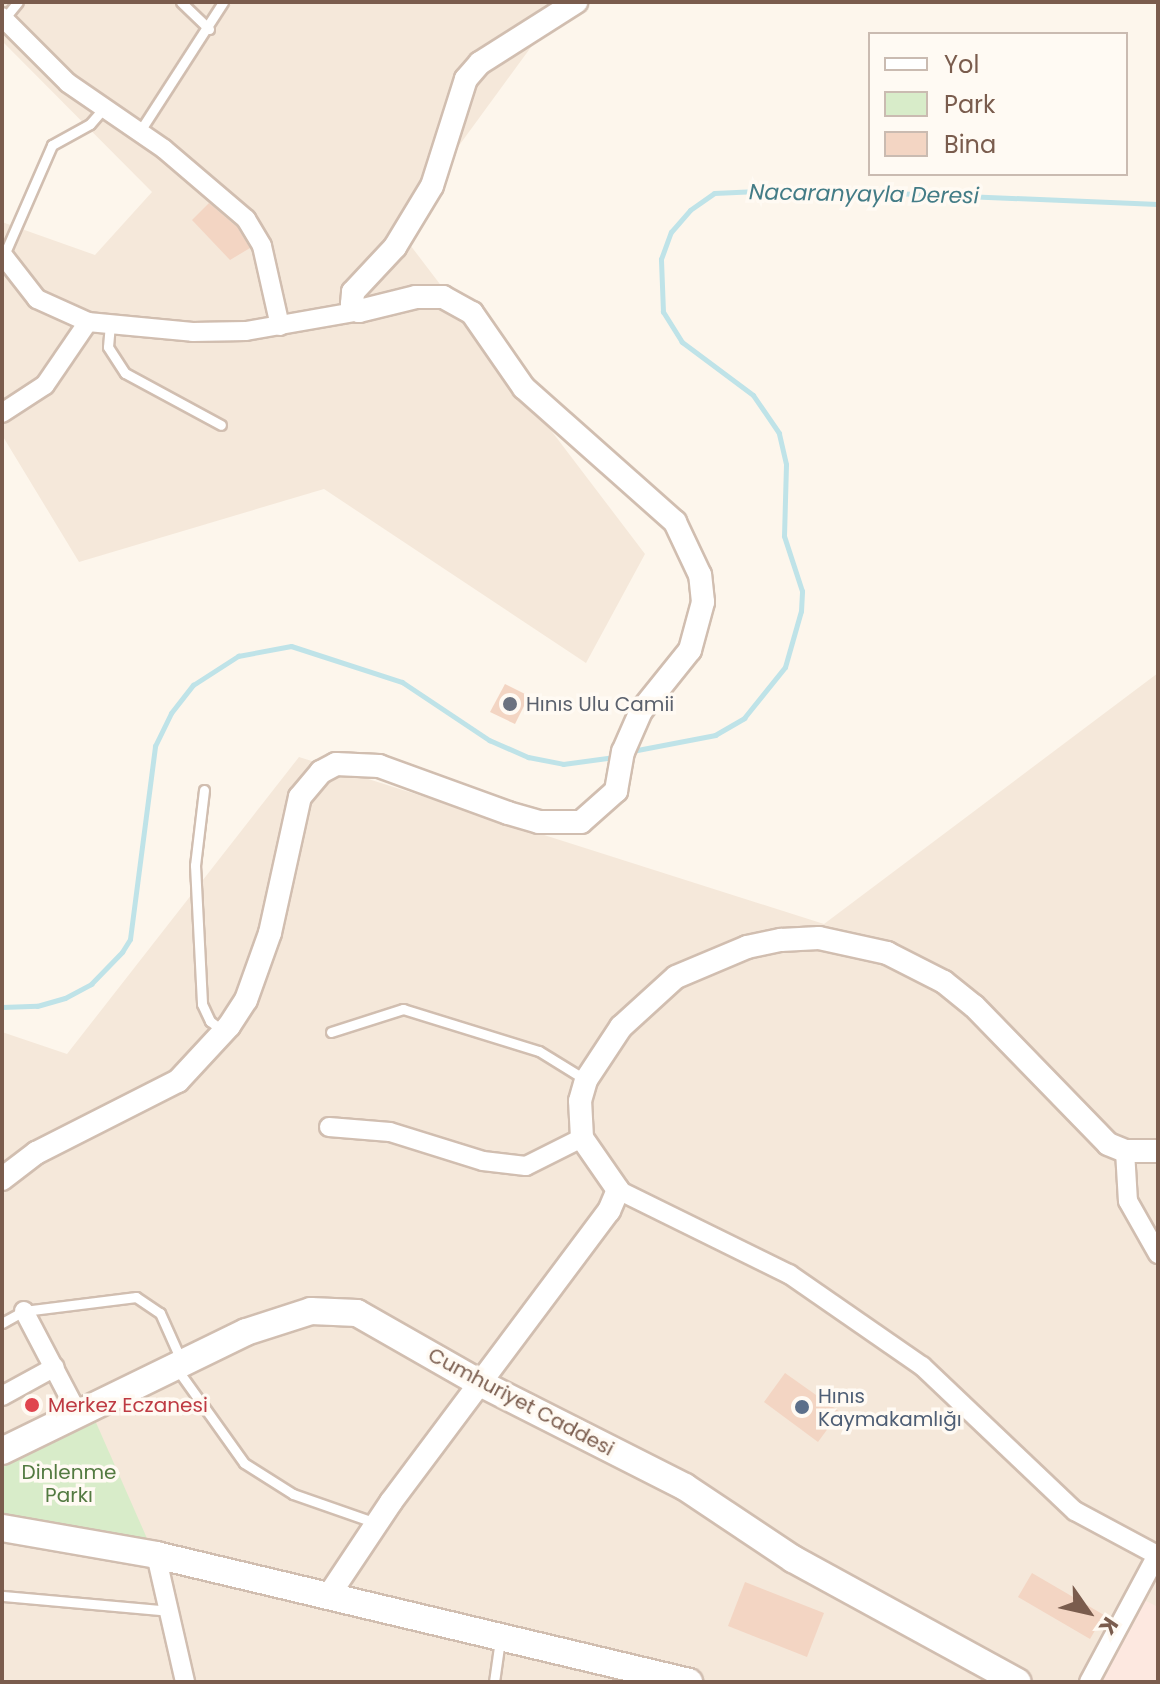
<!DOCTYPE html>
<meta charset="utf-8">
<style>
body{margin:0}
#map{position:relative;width:1160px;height:1684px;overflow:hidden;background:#fdf6ec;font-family:Poppins,sans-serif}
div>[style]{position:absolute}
.residential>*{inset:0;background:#f5e8da}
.commercial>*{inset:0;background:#fde8e0}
.green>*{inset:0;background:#d8ecc9}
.stream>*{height:5px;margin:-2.5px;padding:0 2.5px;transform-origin:2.5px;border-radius:2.5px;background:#bfe3e8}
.building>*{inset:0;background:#f3d5c3}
.roads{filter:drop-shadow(2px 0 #d1beb0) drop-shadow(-2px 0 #d1beb0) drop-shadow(0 2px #d1beb0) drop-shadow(0 -2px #d1beb0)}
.service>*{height:9px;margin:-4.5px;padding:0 4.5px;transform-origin:4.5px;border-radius:4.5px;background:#fff}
.minor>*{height:18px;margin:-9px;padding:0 9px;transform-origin:9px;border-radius:9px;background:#fff}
.tertiary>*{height:22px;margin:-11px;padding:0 11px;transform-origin:11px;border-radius:11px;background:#fff}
.secondary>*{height:26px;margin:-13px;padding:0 13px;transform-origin:13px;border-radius:13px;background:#fff}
.dots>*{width:22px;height:22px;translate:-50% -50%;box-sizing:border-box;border:4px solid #fffaf3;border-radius:50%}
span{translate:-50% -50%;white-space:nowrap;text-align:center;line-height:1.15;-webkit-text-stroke:7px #fffaf3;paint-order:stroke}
.worship-label{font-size:20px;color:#5b616d}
.left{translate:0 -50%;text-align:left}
.service-label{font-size:20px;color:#4e5e75}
.street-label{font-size:20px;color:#7a5c4d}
.health-label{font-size:20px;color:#be3a42}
.park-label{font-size:20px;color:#537a41}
.water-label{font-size:22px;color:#437c86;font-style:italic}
.frame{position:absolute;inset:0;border:4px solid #7a5c4d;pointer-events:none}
.legend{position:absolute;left:868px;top:32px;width:260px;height:144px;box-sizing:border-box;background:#fffaf3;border:2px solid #cabbb1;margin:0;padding:10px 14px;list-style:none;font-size:24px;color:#7a5c4d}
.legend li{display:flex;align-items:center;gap:16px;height:40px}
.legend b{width:40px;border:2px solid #cabbb1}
.north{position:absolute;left:1048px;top:1572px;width:80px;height:80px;-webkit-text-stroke:6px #fffaf3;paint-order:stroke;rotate:124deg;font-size:22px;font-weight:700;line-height:32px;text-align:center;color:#7a5c4d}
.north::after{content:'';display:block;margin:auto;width:28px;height:36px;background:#7a5c4d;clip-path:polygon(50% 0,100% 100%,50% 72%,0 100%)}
</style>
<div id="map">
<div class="residential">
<div style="clip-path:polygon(2px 2px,564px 2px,398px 229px,645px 554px,586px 663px,324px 489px,79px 562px,2px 435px,2px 222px,95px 255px,152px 192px,2px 41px)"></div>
<div style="clip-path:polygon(1158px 673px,1158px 1682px,2px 1682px,2px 1032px,67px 1054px,299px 757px,824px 924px)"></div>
</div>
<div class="commercial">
<div style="clip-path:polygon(1134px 1595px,1158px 1607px,1158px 1682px,1089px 1682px)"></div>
</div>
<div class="green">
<div style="clip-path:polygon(94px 1418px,153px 1552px,2px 1520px,2px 1462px)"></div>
</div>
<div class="stream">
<div style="left:632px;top:751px;width:85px;rotate:-10.9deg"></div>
<div style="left:715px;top:735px;width:34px;rotate:-30deg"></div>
<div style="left:744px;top:718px;width:65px;rotate:-51.2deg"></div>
<div style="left:785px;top:667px;width:58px;rotate:-74.1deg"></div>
<div style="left:801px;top:611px;width:20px;rotate:-87deg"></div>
<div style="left:802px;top:591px;width:58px;rotate:-108.1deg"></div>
<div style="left:784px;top:536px;width:72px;rotate:-88.4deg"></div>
<div style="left:786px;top:464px;width:32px;rotate:-103deg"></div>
<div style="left:779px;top:433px;width:46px;rotate:-124.4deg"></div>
<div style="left:753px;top:395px;width:89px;rotate:-143.3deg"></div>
<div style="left:682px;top:342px;width:36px;rotate:-122deg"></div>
<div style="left:663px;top:312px;width:53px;rotate:-92.2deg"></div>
<div style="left:661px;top:259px;width:29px;rotate:-70deg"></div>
<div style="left:671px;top:232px;width:29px;rotate:-49deg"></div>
<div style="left:690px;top:210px;width:29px;rotate:-35deg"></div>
<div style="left:714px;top:193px;width:84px;rotate:-2.7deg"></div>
<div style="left:798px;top:189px;width:360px;rotate:2.4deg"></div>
<div style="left:2px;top:1007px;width:35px;rotate:-2deg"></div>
<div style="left:37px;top:1006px;width:29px;rotate:-16deg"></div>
<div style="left:65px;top:998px;width:30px;rotate:-28deg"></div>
<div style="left:91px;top:984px;width:45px;rotate:-45.9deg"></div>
<div style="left:122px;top:952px;width:15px;rotate:-58deg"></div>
<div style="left:130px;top:939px;width:195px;rotate:-82.6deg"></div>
<div style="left:155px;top:746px;width:37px;rotate:-64deg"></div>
<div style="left:171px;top:713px;width:36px;rotate:-52deg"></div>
<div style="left:193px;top:685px;width:54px;rotate:-32.8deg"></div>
<div style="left:238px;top:656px;width:54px;rotate:-10.7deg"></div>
<div style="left:291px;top:646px;width:117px;rotate:18deg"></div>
<div style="left:402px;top:682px;width:105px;rotate:33.7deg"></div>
<div style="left:489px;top:740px;width:43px;rotate:23.6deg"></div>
<div style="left:528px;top:757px;width:36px;rotate:11deg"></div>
<div style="left:563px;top:764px;width:52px;rotate:-7.7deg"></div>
</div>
<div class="building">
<div style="clip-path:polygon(209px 203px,237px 227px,250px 248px,230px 260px,192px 220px)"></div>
<div style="clip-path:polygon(505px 684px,529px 696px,515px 724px,490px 712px)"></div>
<div style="clip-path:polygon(785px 1373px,840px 1412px,818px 1442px,764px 1402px)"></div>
<div style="clip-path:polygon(1032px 1573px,1104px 1615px,1090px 1639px,1018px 1597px)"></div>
<div style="clip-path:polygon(745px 1582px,824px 1613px,807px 1657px,728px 1626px)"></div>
</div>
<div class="roads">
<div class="service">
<div style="left:181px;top:2px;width:39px;rotate:44deg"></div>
<div style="left:4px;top:19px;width:22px;rotate:-51deg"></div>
<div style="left:140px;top:131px;width:153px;rotate:-57.2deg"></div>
<div style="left:4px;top:255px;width:120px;rotate:-66.4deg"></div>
<div style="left:52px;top:145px;width:43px;rotate:-28.9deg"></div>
<div style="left:90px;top:124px;width:21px;rotate:-49deg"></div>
<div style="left:110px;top:324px;width:23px;rotate:95deg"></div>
<div style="left:108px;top:347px;width:31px;rotate:57deg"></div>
<div style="left:125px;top:373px;width:109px;rotate:28.4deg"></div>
<div style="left:204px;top:790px;width:76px;rotate:96.8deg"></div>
<div style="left:195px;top:865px;width:139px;rotate:87.1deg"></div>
<div style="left:202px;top:1004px;width:19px;rotate:65deg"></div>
<div style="left:210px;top:1021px;width:18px;rotate:38deg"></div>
<div style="left:331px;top:1032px;width:76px;rotate:-17.7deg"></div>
<div style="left:403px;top:1009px;width:142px;rotate:17.2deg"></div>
<div style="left:539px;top:1051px;width:55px;rotate:31.7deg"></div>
<div style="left:2px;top:1323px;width:25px;rotate:-29deg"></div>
<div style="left:24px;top:1311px;width:113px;rotate:-7.1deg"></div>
<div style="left:136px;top:1297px;width:29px;rotate:34deg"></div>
<div style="left:160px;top:1313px;width:51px;rotate:65.9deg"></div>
<div style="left:177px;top:1369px;width:115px;rotate:54.5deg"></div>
<div style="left:244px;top:1463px;width:58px;rotate:32.3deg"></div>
<div style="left:293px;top:1494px;width:88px;rotate:19.3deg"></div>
<div style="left:2px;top:1596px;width:168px;rotate:5.1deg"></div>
<div style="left:494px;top:1682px;width:42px;rotate:-81.9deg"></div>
</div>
<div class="minor">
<div style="left:2px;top:17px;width:93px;rotate:45deg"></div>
<div style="left:68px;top:83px;width:116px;rotate:34.5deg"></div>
<div style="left:164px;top:149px;width:108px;rotate:40.5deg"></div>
<div style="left:246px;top:219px;width:31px;rotate:59deg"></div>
<div style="left:262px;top:246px;width:82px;rotate:77.3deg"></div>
<div style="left:2px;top:254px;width:57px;rotate:52.1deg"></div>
<div style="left:37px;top:299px;width:56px;rotate:24.3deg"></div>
<div style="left:88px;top:322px;width:105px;rotate:5.4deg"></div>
<div style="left:193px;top:332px;width:53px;rotate:-1.1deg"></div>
<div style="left:246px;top:331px;width:115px;rotate:-10deg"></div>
<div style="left:2px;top:413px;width:51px;rotate:-33.1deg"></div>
<div style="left:45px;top:385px;width:76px;rotate:-55.7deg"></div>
<div style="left:329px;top:1127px;width:61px;rotate:4.7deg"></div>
<div style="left:390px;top:1132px;width:97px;rotate:17.3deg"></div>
<div style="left:483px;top:1161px;width:43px;rotate:6.6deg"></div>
<div style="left:526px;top:1166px;width:63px;rotate:-26.6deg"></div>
<div style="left:1125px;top:1151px;width:50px;rotate:86.6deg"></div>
<div style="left:1128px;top:1201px;width:61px;rotate:60.5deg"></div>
<div style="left:618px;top:1190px;width:191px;rotate:26.2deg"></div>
<div style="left:789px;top:1274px;width:162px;rotate:34.7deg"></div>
<div style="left:922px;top:1366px;width:211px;rotate:43.5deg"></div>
<div style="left:1075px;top:1511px;width:93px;rotate:28.2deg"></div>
<div style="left:1157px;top:1555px;width:144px;rotate:118.2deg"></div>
<div style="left:24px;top:1311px;width:116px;rotate:62.3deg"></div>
<div style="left:2px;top:1396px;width:60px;rotate:-28.7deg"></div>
<div style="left:156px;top:1555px;width:130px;rotate:77.1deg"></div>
</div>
<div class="tertiary">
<div style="left:2px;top:1179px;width:43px;rotate:-37.4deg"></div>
<div style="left:36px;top:1153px;width:159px;rotate:-26.9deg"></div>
<div style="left:178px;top:1081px;width:75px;rotate:-47.2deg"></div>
<div style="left:229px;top:1026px;width:31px;rotate:-57deg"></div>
<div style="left:246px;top:1000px;width:71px;rotate:-70.3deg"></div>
<div style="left:270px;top:933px;width:139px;rotate:-77.6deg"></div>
<div style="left:300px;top:797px;width:33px;rotate:-50deg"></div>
<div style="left:321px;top:772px;width:17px;rotate:-28deg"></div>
<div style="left:336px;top:764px;width:43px;rotate:2.7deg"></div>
<div style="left:379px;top:766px;width:137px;rotate:20deg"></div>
<div style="left:508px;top:813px;width:32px;rotate:16deg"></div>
<div style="left:539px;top:822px;width:42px"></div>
<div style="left:581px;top:822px;width:47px;rotate:-41.5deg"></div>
<div style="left:616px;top:791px;width:40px;rotate:-80deg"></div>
<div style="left:623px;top:752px;width:45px;rotate:-66.3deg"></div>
<div style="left:641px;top:711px;width:78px;rotate:-51.2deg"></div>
<div style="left:690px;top:650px;width:50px;rotate:-74.8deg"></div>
<div style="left:703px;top:602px;width:27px;rotate:-96deg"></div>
<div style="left:700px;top:575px;width:59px;rotate:-115.3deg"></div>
<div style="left:675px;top:522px;width:202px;rotate:-138.4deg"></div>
<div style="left:524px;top:388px;width:91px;rotate:-124.7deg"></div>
<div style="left:472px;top:313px;width:33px;rotate:-151deg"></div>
<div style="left:443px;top:297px;width:27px;rotate:180deg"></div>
<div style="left:416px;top:297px;width:59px;rotate:166.2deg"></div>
<div style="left:359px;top:311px;width:10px;rotate:-135deg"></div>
<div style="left:352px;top:304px;width:12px;rotate:-85deg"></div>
<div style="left:353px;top:292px;width:62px;rotate:-47deg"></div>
<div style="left:395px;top:247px;width:71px;rotate:-58.8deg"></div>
<div style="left:432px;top:186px;width:112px;rotate:-72.4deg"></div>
<div style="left:466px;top:79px;width:21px;rotate:-49deg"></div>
<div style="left:480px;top:63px;width:114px;rotate:-32.4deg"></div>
<div style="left:329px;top:1595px;width:112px;rotate:-56.3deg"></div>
<div style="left:391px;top:1502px;width:364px;rotate:-53.2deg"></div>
<div style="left:609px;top:1211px;width:23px;rotate:-67deg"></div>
<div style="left:618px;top:1190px;width:63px;rotate:-124.7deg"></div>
<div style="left:582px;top:1138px;width:37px;rotate:-93deg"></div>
<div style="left:580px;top:1101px;width:22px;rotate:-74deg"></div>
<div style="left:586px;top:1080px;width:64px;rotate:-56.6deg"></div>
<div style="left:621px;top:1027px;width:74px;rotate:-42.3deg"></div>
<div style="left:676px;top:977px;width:77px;rotate:-22.9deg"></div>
<div style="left:747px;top:947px;width:35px;rotate:-12deg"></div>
<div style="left:781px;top:940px;width:38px;rotate:-3deg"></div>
<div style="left:819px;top:938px;width:70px;rotate:12.4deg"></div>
<div style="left:887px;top:953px;width:64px;rotate:27deg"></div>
<div style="left:944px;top:982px;width:38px;rotate:39deg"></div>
<div style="left:974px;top:1006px;width:192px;rotate:45.8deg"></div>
<div style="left:1108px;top:1144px;width:18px;rotate:22deg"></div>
<div style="left:1125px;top:1151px;width:33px"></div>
</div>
<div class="secondary">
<div style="left:2px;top:1451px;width:271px;rotate:-26deg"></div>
<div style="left:246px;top:1332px;width:68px;rotate:-17.9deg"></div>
<div style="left:311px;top:1311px;width:46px;rotate:2.5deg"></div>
<div style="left:357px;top:1313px;width:139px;rotate:29.7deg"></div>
<div style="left:478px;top:1382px;width:232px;rotate:26.9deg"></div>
<div style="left:685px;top:1487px;width:130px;rotate:33.7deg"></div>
<div style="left:793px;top:1559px;width:256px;rotate:28.7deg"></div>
<div style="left:2px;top:1528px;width:156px;rotate:9.9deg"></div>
<div style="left:156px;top:1555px;width:548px;rotate:13.4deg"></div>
</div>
</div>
<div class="dots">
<div style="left:510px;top:704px;background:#6b7280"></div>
<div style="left:32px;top:1405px;background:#e0444e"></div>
<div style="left:802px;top:1407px;background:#5c6f8a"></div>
</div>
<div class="worship-label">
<span class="left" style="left:526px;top:704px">Hınıs Ulu Camii</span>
</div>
<div class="service-label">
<span class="left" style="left:818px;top:1408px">Hınıs<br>Kaymakamlığı</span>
</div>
<div class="street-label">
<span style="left:521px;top:1402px;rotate:28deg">Cumhuriyet Caddesi</span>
</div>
<div class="health-label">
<span class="left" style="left:48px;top:1405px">Merkez Eczanesi</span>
</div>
<div class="park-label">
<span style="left:69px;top:1484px">Dinlenme<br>Parkı</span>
</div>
<div class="water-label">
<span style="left:864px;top:194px;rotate:1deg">Nacaranyayla Deresi</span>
</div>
<div class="frame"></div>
<ul class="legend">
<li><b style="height:10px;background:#fff"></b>Yol</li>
<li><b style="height:22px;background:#d8ecc9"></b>Park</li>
<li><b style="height:22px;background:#f3d5c3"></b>Bina</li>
</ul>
<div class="north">K</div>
</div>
